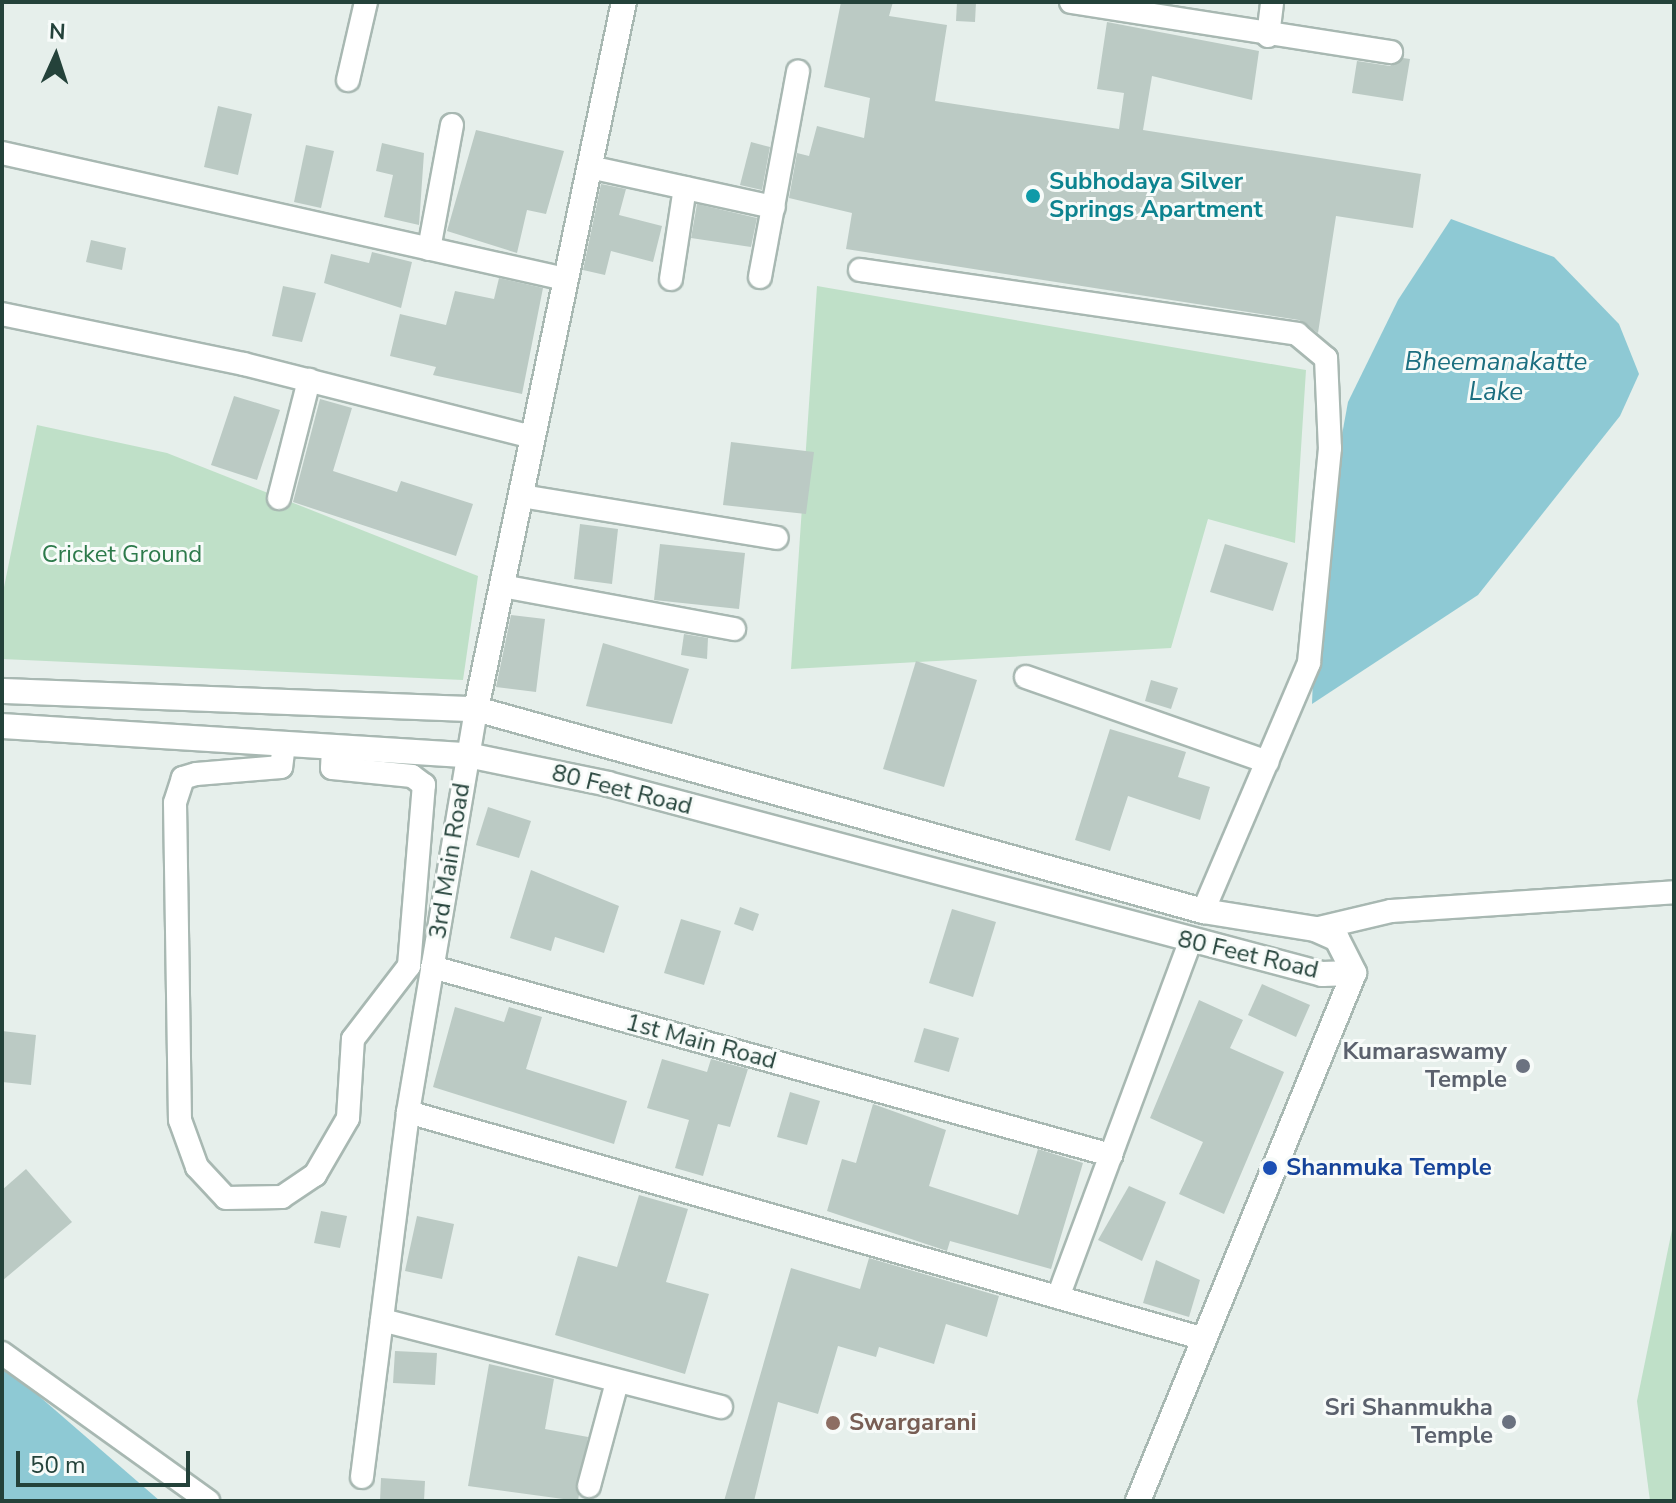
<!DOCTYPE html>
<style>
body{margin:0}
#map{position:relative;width:1676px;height:1503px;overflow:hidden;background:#e6efeb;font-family:"Nunito Sans",sans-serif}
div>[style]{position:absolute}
.green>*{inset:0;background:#bfe0c8}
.water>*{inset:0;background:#8ec9d4}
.building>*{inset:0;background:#bbcac4}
.roads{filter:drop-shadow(2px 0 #a8b8b2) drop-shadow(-2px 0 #a8b8b2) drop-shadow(0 2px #a8b8b2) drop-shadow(0 -2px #a8b8b2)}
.street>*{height:22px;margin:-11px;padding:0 11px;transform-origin:11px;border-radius:11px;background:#fff}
.secondary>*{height:24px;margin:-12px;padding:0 12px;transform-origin:12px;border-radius:12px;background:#fff}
.dots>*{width:22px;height:22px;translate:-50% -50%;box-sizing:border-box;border:4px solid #f7fbf9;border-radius:50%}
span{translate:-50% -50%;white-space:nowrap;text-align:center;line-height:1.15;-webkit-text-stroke:6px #f7fbf9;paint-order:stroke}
.culture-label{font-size:24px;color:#0d838f;font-weight:700}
.left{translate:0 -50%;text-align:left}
.park-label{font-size:24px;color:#2d7a4b}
.street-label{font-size:24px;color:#24423a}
.worship-label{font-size:24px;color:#5b616d;font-weight:700}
.right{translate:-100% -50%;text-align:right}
.transit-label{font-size:24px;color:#164399;font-weight:700}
.education-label{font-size:24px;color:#785e54;font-weight:700}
.water-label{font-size:26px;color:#1c6f80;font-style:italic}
.frame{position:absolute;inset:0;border:4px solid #24423a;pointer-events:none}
.north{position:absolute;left:16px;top:16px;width:80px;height:80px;-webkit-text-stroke:6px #f7fbf9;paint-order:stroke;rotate:3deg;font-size:22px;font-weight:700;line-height:32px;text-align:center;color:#24423a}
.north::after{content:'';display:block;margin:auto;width:28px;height:36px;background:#24423a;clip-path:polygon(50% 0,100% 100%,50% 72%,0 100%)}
.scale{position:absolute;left:16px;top:1451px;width:174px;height:36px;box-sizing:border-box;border:4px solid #24423a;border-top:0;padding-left:10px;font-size:24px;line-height:28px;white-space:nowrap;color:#24423a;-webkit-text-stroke:6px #f7fbf9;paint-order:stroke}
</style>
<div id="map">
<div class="green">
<div style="clip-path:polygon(817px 286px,1306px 370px,1295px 543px,1208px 519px,1171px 648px,791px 669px)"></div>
<div style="clip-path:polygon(37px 425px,167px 453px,478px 576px,463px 680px,2px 659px,2px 597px)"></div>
<div style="clip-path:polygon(1674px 1220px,1674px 1501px,1650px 1501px,1637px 1401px)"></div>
</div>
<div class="water">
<div style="clip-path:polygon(1451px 219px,1554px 257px,1619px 324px,1639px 374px,1620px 416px,1478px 595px,1312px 704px,1317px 571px,1348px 402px,1398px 300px)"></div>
<div style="clip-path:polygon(2px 1364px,160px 1501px,2px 1501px)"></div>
</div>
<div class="building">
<div style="clip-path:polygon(841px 2px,893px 2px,889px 16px,947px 25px,935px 101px,1119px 129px,1124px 93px,1097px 89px,1107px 22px,1259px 51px,1252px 100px,1152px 76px,1143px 130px,1421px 174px,1413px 228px,1336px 216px,1318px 333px,1299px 320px,846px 249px,852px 213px,789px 198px,797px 153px,809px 156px,817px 126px,864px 138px,870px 98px,824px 87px)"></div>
<div style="clip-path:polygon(957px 2px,976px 2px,975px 22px,956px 21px)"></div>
<div style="clip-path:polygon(1403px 58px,1410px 59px,1403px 101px,1352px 93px,1357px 61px,1390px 66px)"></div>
<div style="clip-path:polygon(218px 106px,252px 114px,238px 175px,204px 167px)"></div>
<div style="clip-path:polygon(476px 130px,564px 151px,546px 214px,527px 210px,517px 253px,447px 231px)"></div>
<div style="clip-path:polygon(751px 142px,770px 147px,762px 190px,740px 185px)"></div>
<div style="clip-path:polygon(382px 143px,424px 153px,419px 225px,384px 217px,393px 175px,376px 171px)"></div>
<div style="clip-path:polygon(306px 145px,334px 151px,321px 208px,294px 202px)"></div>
<div style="clip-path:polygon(601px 184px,626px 189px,619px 215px,662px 226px,653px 262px,611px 251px,605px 275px,583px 270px)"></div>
<div style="clip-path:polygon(697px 204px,757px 218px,751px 247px,691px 238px)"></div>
<div style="clip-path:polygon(91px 240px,126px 248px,122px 270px,86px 262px)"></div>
<div style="clip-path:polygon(372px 252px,412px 262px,401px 308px,324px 283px,331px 254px,369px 263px)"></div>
<div style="clip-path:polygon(499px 278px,543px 288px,522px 394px,433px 375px,436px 367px,390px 356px,400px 314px,446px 325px,455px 291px,494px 299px)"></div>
<div style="clip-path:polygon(283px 286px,316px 293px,302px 342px,272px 336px)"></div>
<div style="clip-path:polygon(234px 396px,280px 410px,257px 480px,211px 465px)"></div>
<div style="clip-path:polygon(320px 399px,352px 408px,333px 471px,397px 492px,401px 481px,473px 504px,456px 556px,293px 502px)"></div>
<div style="clip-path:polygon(731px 442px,814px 452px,806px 514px,723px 505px)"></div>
<div style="clip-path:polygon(580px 524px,618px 529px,612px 584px,574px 579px)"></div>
<div style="clip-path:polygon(660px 544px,745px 553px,739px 609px,654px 600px)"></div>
<div style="clip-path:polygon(1225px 544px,1288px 563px,1273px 611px,1210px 592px)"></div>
<div style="clip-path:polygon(511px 615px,545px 619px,536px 692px,496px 687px)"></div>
<div style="clip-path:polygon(684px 634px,708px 638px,707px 659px,681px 655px)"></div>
<div style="clip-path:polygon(603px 643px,689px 669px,672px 724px,586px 706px)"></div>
<div style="clip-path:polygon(916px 661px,977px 680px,944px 787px,883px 769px)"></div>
<div style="clip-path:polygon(1151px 680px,1178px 688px,1171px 709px,1145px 701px)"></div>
<div style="clip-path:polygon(1110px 729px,1186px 752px,1178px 777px,1210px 787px,1200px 820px,1128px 796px,1110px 851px,1075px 840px)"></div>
<div style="clip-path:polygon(488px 807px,531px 821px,519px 858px,476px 845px)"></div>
<div style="clip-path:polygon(531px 870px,619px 906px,604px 953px,555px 937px,551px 951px,510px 938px)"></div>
<div style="clip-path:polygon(740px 907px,759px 914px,753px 931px,734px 924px)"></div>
<div style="clip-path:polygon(952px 909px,996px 922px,973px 997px,929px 983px)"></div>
<div style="clip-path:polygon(681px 919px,721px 931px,704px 985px,664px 973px)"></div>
<div style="clip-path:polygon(1262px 984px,1310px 1005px,1296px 1037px,1248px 1015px)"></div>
<div style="clip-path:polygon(1199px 1000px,1243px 1020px,1230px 1048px,1284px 1072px,1224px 1214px,1179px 1194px,1203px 1142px,1150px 1118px)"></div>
<div style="clip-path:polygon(455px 1007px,504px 1022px,509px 1007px,542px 1017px,526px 1069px,627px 1101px,614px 1144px,433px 1087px)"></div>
<div style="clip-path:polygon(924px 1028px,959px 1038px,949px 1072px,914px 1062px)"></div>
<div style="clip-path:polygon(2px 1031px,36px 1035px,31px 1085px,2px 1082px)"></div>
<div style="clip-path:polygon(662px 1059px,707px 1072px,711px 1059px,748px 1069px,730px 1127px,718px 1124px,703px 1176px,675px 1168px,689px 1120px,647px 1108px)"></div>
<div style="clip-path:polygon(790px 1092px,820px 1101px,807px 1145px,777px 1137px)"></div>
<div style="clip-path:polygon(873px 1104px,946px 1130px,929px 1186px,1018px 1215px,1038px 1149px,1083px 1163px,1051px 1269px,950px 1241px,947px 1251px,827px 1211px,842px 1159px,856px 1163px)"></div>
<div style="clip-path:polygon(26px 1169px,72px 1222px,2px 1281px,2px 1190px)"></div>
<div style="clip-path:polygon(1129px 1186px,1166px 1202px,1142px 1261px,1098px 1240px)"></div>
<div style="clip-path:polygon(639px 1195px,688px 1209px,666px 1282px,709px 1294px,685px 1374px,555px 1335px,578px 1256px,617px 1267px)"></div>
<div style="clip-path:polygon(321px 1211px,347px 1216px,340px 1248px,314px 1243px)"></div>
<div style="clip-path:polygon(417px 1216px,454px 1224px,442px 1279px,405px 1271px)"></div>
<div style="clip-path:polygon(869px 1258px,999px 1296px,987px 1337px,946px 1324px,934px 1364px,879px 1347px,876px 1357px,838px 1346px,818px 1414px,778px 1402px,754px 1501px,724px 1501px,791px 1268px,860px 1289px)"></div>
<div style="clip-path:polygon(1156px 1260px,1200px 1280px,1189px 1317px,1143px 1303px)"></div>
<div style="clip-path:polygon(395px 1351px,437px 1353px,435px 1385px,393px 1383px)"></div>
<div style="clip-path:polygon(489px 1364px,554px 1379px,545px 1429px,588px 1437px,578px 1501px,468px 1486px)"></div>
<div style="clip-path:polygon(381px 1478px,425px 1481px,424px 1501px,380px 1501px)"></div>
</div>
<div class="roads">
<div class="street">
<div style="left:1071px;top:2px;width:324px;rotate:8.9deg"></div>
<div style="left:1268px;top:36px;width:34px;rotate:-83deg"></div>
<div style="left:348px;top:80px;width:80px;rotate:-77deg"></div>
<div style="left:2px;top:153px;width:577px;rotate:12.61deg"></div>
<div style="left:590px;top:167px;width:188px;rotate:12.3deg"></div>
<div style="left:429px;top:249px;width:126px;rotate:-79.5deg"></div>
<div style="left:860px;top:270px;width:442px;rotate:8.3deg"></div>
<div style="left:1297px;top:334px;width:38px;rotate:40deg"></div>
<div style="left:1326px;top:358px;width:90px;rotate:87.5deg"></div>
<div style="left:1330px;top:448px;width:216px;rotate:95.6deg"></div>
<div style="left:1309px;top:663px;width:270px;rotate:113.1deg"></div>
<div style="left:760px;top:277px;width:209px;rotate:-79.5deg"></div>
<div style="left:671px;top:279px;width:92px;rotate:-81.3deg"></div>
<div style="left:2px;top:314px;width:247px;rotate:11.7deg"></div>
<div style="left:244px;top:364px;width:298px;rotate:14.2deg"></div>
<div style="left:521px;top:496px;width:259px;rotate:9.3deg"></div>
<div style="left:279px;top:498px;width:122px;rotate:-75.7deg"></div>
<div style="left:502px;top:586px;width:236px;rotate:10.5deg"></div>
<div style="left:1026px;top:677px;width:256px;rotate:19.4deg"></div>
<div style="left:284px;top:744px;width:23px;rotate:97deg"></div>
<div style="left:281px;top:767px;width:85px;rotate:175.3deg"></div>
<div style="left:196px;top:774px;width:14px;rotate:163deg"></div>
<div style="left:183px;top:778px;width:26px;rotate:108deg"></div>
<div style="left:175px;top:803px;width:317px;rotate:89.1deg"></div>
<div style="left:180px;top:1120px;width:50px;rotate:70.1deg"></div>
<div style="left:197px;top:1167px;width:42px;rotate:46.9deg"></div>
<div style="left:226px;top:1198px;width:56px;rotate:-1deg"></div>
<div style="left:282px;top:1197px;width:40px;rotate:-34deg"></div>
<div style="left:315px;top:1175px;width:66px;rotate:-59.9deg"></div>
<div style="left:348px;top:1118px;width:79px;rotate:-86.4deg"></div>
<div style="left:353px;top:1039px;width:92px;rotate:-52.5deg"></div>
<div style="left:409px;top:966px;width:182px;rotate:-85.3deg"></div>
<div style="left:424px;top:785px;width:15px;rotate:-143deg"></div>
<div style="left:412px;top:776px;width:80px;rotate:-174.3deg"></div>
<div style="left:332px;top:768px;width:21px;rotate:-87deg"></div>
<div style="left:1315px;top:929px;width:78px;rotate:-13.3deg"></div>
<div style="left:1391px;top:911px;width:284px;rotate:-3.8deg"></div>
<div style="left:432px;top:967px;width:705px;rotate:15.48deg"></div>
<div style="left:408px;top:1112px;width:409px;rotate:-80.4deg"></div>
<div style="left:1058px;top:1297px;width:379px;rotate:-69.6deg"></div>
<div style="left:382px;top:1320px;width:350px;rotate:14.4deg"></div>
<div style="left:2px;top:1353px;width:254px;rotate:35.7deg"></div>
<div style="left:362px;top:1477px;width:368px;rotate:-82.8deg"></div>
<div style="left:408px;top:1112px;width:825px;rotate:15.91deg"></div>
<div style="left:589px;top:1486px;width:108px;rotate:-74.9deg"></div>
</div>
<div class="secondary">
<div style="left:2px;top:691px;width:474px;rotate:2.2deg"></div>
<div style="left:476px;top:709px;width:755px;rotate:15.53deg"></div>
<div style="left:1203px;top:911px;width:113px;rotate:9.1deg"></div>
<div style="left:1315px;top:929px;width:24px;rotate:24deg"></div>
<div style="left:1337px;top:939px;width:38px;rotate:63deg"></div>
<div style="left:476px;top:709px;width:722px;rotate:-78.18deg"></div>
<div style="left:2px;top:726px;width:466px;rotate:3.6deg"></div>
<div style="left:467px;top:755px;width:144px;rotate:11.6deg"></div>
<div style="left:608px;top:784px;width:739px;rotate:14.9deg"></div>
<div style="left:1322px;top:974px;width:32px;rotate:-2deg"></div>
<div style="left:1138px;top:1501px;width:570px;rotate:-67.75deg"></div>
</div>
</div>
<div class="dots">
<div style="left:1033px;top:196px;background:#0f9aa8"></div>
<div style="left:1523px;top:1066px;background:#6b7280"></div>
<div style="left:1270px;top:1168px;background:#1a4fb4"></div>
<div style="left:1509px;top:1422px;background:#6b7280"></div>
<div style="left:833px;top:1423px;background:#8d6e63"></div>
</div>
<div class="culture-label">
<span class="left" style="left:1049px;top:196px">Subhodaya Silver<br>Springs Apartment</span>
</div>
<div class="park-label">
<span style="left:122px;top:555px">Cricket Ground</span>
</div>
<div class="street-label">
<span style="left:622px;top:790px;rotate:14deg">80 Feet Road</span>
<span style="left:450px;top:861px;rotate:-81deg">3rd Main Road</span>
<span style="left:1248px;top:955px;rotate:13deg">80 Feet Road</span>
<span style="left:701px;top:1042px;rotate:15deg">1st Main Road</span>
</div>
<div class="worship-label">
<span class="right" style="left:1507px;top:1066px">Kumaraswamy<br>Temple</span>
<span class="right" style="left:1493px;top:1422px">Sri Shanmukha<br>Temple</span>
</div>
<div class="transit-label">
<span class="left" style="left:1286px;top:1168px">Shanmuka Temple</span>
</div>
<div class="education-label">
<span class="left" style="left:849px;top:1423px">Swargarani</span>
</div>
<div class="water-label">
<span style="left:1496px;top:377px">Bheemanakatte<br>Lake</span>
</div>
<div class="frame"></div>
<div class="north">N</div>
<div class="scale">50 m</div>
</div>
